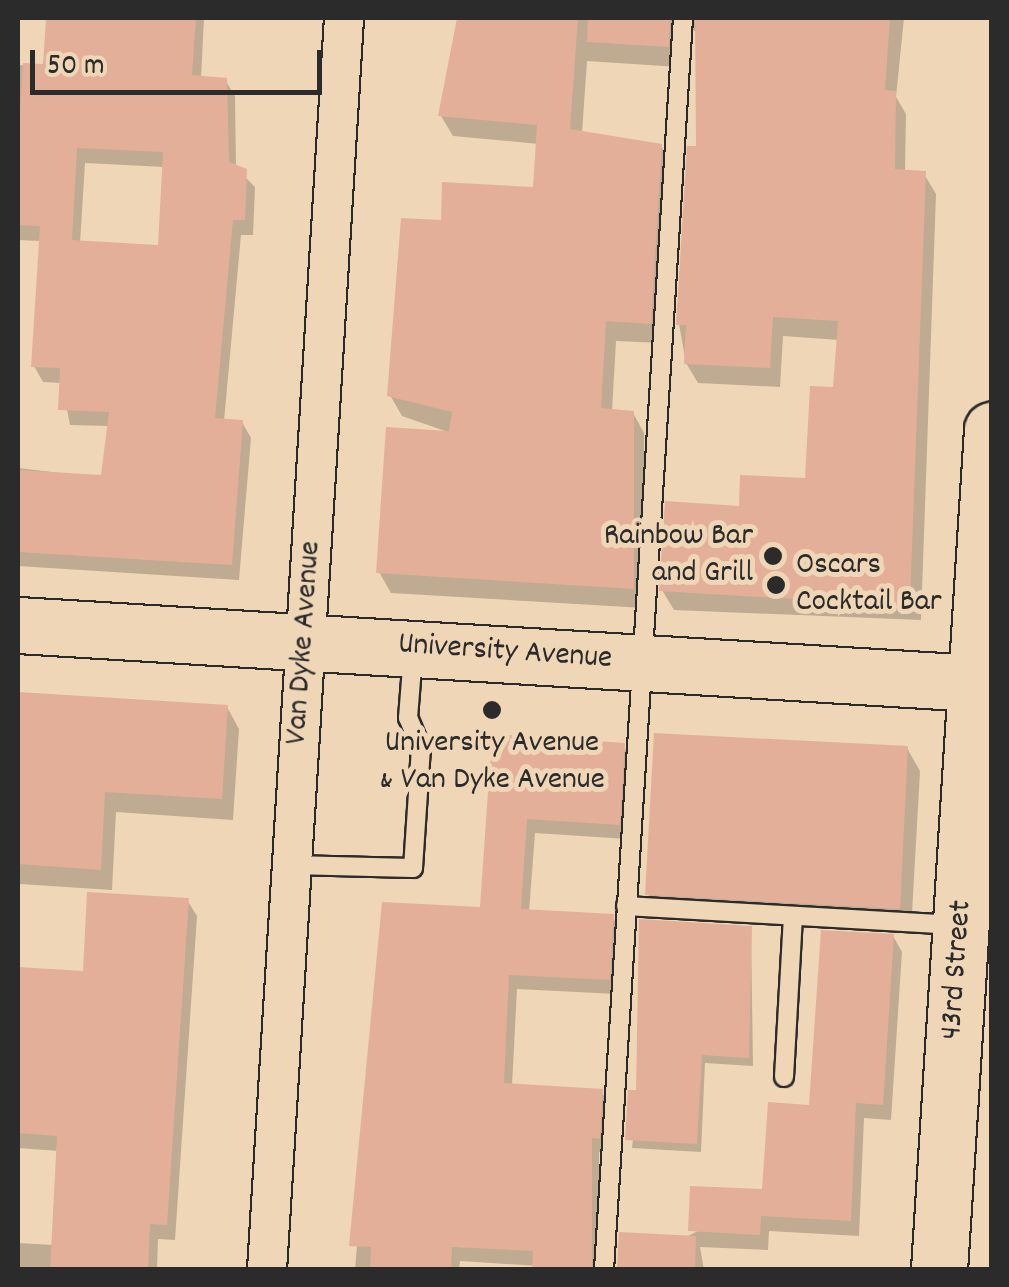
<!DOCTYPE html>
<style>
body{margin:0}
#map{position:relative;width:1009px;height:1287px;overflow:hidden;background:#efd6b7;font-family:Dekko,sans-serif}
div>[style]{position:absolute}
.shadow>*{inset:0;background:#0003}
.building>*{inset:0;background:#e4af98}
.roads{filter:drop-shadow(2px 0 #2b2b2b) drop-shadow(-2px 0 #2b2b2b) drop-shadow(0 2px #2b2b2b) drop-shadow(0 -2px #2b2b2b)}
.service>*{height:18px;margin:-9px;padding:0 9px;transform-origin:9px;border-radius:9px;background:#efd6b7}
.minor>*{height:38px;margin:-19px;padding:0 19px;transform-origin:19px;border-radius:19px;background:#efd6b7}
.primary>*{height:55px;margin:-27.5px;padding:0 27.5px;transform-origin:27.5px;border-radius:27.5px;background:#efd6b7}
.dots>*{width:28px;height:28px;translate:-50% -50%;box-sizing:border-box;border:5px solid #efd6b7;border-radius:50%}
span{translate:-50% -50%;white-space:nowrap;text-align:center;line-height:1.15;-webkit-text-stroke:10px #efd6b7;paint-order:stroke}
.poi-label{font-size:32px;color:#2b2b2b}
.right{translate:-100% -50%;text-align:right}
.left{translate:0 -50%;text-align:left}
.street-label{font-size:32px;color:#2b2b2b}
.frame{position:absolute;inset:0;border:20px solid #2b2b2b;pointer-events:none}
.scale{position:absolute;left:30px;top:50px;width:292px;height:45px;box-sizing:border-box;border:5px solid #2b2b2b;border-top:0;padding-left:12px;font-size:30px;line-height:35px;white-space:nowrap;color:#2b2b2b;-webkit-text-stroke:8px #efd6b7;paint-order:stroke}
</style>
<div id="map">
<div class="shadow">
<div style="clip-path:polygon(evenodd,51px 18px,204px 18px,201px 78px,225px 80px,235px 96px,236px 168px,255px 187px,253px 235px,241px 235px,224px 421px,242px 422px,251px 438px,239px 580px,18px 566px,18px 468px,103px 478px,110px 426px,70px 425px,62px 383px,43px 382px,34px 366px,41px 241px,18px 240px,18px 65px,45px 66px,51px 18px,85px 163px,165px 167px,160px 248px,80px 243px,85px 163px)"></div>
<div style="clip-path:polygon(459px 18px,904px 18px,896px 97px,906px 114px,905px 172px,924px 174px,936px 194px,921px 620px,674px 610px,662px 590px,741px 508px,807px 481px,836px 390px,839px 340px,783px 336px,780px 387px,698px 383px,686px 363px,679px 324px,704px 62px,697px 31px,684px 30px,679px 67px,587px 61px,582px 133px,661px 146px,673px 167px,662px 343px,616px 341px,612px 411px,633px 413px,644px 433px,644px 608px,391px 593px,379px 572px,451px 433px,402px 416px,390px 395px,443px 223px,535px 190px,539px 144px,453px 136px,441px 116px)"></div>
<div style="clip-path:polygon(18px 695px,227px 707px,239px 729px,233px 820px,116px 812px,112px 890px,20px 884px,18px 933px)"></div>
<div style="clip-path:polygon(495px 737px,623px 746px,632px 761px,627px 839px,535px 833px,529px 912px,612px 916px,621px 932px,617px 994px,517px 989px,512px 1086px,601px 1091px,610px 1106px,607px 1153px,599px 1152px,599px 1270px,460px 1261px,459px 1270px,355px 1270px,384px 904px,483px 910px)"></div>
<div style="clip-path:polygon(907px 748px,920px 771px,911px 931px,661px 916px,648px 894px)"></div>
<div style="clip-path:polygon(187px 900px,197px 916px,175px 1240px,158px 1239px,157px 1270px,18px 1270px,18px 1243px,54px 1245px,59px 1151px,18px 1148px,18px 970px,86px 974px)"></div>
<div style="clip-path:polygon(751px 928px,753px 1066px,705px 1063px,701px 1152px,632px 1148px,638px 1093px)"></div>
<div style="clip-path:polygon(893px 936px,902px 952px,891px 1120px,864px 1118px,859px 1236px,769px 1231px,768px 1250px,700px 1247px,704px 1270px,620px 1270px,764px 1198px)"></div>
</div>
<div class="building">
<div style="clip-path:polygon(evenodd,46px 18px,196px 18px,192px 75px,227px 78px,229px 162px,247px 169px,245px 220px,233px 220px,215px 418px,243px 420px,232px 565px,18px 552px,18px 470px,101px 475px,109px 412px,58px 410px,60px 368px,31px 367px,40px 226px,18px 225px,18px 144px,23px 63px,43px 64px,46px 18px,77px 148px,163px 152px,158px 245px,72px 240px,77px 148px)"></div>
<div style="clip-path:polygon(457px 18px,578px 18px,570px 129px,662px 144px,651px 324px,606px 321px,601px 408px,634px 411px,634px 589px,376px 573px,386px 427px,449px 431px,452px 412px,387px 396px,401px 218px,441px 220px,442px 182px,533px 187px,537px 125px,438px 116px)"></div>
<div style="clip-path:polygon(588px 18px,670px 18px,669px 47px,587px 42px)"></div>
<div style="clip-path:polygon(695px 18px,890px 18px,885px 90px,896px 91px,895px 169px,926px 171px,910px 601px,898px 605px,659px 591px,665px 501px,739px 506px,740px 475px,805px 478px,810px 386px,833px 387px,838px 321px,773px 317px,770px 368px,684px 364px,686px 325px,676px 325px,687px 146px,696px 146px)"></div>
<div style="clip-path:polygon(18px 692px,228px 705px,222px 799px,105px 792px,101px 870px,18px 864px)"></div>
<div style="clip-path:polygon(654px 733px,908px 746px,900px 909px,645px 895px)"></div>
<div style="clip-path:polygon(492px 734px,625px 743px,620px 825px,527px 819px,521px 909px,614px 914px,610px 980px,509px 975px,504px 1083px,603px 1089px,600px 1139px,592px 1138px,592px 1267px,532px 1270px,533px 1251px,452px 1247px,451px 1270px,370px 1270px,371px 1247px,349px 1246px,382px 902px,480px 907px)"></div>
<div style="clip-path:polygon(87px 892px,189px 898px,167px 1225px,150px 1224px,148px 1270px,50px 1270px,57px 1136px,18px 1133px,18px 967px,83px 971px)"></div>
<div style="clip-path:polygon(639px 919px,752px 926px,749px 1058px,702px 1055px,697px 1144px,625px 1140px,628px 1090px,636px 1090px)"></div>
<div style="clip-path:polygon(821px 930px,894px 934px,883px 1105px,856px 1103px,851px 1221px,761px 1216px,760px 1235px,688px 1231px,690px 1186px,762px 1189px,761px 1204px,768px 1102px,809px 1105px)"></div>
<div style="clip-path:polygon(619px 1232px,696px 1236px,695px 1270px,617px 1268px)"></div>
</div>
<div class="roads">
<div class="service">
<div style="left:291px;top:865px;width:122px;rotate:1.4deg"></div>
<div style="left:413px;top:868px;width:120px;rotate:-86.2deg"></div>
<div style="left:421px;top:748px;width:33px;rotate:-113deg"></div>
<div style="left:408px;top:718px;width:63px;rotate:-85.5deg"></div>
<div style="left:626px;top:906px;width:330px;rotate:3.3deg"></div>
<div style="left:784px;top:1077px;width:161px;rotate:-86.8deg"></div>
<div style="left:604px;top:1270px;width:1254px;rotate:-86.39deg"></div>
</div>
<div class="minor">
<div style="left:267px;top:1270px;width:1254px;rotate:-86.48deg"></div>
</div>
<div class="primary">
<div style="left:18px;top:625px;width:976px;rotate:3.47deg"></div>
<div style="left:939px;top:1270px;width:842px;rotate:-86.39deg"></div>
</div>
</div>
<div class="dots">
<div style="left:773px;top:556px;background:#2b2b2b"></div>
<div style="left:776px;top:585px;background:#2b2b2b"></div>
<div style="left:492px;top:710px;background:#2b2b2b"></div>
</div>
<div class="poi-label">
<span class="right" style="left:753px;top:556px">Rainbow Bar<br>and Grill</span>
<span class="left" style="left:796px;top:585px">Oscars<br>Cocktail Bar</span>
<span style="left:492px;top:763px">University Avenue<br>&amp; Van Dyke Avenue</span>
</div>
<div class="street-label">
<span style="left:305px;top:643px;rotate:-86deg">Van Dyke Avenue</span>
<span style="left:505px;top:653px;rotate:4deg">University Avenue</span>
<span style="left:958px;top:970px;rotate:-86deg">43rd Street</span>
</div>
<div class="frame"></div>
<div class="scale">50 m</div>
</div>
